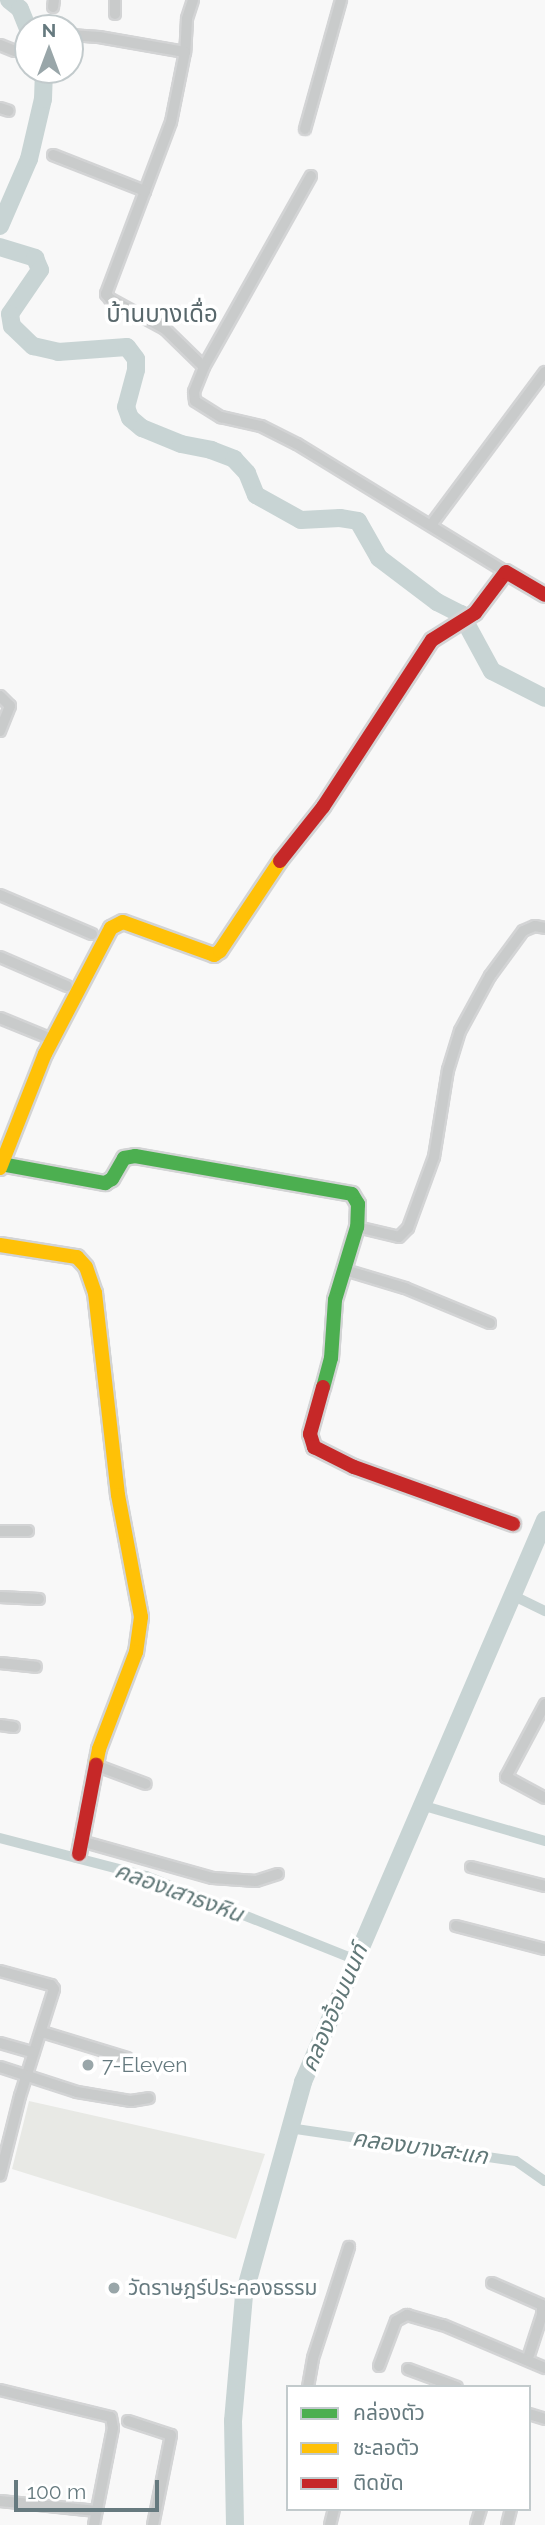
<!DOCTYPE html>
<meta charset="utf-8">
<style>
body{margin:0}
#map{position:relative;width:545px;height:2525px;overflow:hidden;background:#f8f8f8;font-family:Raleway,"Noto Sans Thai",sans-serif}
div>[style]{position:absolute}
.green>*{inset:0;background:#e8e9e5}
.canal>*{height:10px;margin:-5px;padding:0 5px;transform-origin:5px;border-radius:5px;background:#c8d4d4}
.river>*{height:18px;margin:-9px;padding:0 9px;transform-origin:9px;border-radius:9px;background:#c8d4d4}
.roads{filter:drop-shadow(2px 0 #d3d4d5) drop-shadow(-2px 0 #d3d4d5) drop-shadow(0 2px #d3d4d5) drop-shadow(0 -2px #d3d4d5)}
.street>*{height:10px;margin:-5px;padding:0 5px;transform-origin:5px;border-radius:5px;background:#c9cbcb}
.fast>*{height:14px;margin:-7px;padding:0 7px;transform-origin:7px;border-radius:7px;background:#4caf50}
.slow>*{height:14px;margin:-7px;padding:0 7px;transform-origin:7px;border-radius:7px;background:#ffc107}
.jam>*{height:14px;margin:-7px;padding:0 7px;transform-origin:7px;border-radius:7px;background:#c62828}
.dots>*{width:19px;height:19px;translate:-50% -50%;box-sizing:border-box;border:4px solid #fff;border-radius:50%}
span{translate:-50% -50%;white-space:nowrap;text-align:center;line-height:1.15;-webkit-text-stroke:7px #fff;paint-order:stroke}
.poi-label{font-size:21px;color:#667a7f}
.left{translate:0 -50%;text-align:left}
.water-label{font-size:23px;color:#617878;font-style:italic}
.quarter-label{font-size:24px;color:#58676b}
.legend{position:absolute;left:286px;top:2385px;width:245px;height:126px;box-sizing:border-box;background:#fff;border:2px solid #c2cacc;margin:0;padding:9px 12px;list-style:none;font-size:21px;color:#667a7f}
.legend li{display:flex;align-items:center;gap:14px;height:35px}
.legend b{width:35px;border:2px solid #c2cacc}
.north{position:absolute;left:14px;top:14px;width:70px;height:70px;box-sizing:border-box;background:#fff;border:2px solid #c2cacc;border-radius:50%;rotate:0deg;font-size:19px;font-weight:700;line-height:28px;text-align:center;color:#667a7f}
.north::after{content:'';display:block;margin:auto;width:24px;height:32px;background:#99a6a9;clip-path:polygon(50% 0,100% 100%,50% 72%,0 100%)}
.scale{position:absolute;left:14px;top:2480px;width:145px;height:32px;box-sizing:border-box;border:4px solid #667a7f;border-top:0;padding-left:9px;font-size:21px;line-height:24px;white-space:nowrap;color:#667a7f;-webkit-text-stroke:5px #fff;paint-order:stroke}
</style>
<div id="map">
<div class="green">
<div style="clip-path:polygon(29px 2101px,265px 2154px,236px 2239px,12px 2169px)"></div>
</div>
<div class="canal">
<div style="left:512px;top:1595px;width:37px;rotate:26deg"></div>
<div style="left:421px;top:1805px;width:129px;rotate:16.2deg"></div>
<div style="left:0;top:1838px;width:151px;rotate:14.6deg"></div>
<div style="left:146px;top:1876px;width:224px;rotate:21.8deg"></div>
<div style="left:289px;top:2128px;width:229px;rotate:8.3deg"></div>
<div style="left:516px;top:2161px;width:35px;rotate:35deg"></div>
</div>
<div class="river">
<div style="left:9px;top:0;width:14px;rotate:39deg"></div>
<div style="left:20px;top:9px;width:22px;rotate:68deg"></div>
<div style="left:0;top:226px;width:73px;rotate:-66.6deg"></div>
<div style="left:29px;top:159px;width:62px;rotate:-76.9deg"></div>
<div style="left:43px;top:99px;width:29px;rotate:-88deg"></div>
<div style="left:0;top:247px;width:37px;rotate:17deg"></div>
<div style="left:35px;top:258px;width:13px;rotate:67deg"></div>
<div style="left:40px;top:270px;width:53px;rotate:124.3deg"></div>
<div style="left:10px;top:314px;width:12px;rotate:81deg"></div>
<div style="left:12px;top:326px;width:29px;rotate:44deg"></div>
<div style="left:33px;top:346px;width:26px;rotate:13deg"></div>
<div style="left:58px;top:352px;width:69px;rotate:-4.1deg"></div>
<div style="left:127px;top:347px;width:15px;rotate:53deg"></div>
<div style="left:136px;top:359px;width:11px;rotate:90deg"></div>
<div style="left:136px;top:370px;width:38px;rotate:105deg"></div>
<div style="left:126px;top:407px;width:12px;rotate:70deg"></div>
<div style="left:130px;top:418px;width:16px;rotate:40deg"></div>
<div style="left:142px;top:428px;width:42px;rotate:22.3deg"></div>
<div style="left:181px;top:444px;width:31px;rotate:11deg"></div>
<div style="left:211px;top:450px;width:25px;rotate:21deg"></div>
<div style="left:234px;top:459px;width:19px;rotate:47deg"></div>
<div style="left:247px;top:473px;width:24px;rotate:68deg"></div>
<div style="left:256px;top:495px;width:51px;rotate:29.1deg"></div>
<div style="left:301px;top:520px;width:39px;rotate:-3deg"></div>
<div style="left:340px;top:518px;width:18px;rotate:9deg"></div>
<div style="left:358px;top:521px;width:43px;rotate:60.4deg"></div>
<div style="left:379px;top:558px;width:73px;rotate:37.2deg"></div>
<div style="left:437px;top:602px;width:27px;rotate:27deg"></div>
<div style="left:461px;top:614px;width:65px;rotate:61.5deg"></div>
<div style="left:492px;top:671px;width:59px;rotate:27deg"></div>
<div style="left:235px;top:2525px;width:104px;rotate:-91.1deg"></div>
<div style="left:233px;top:2421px;width:126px;rotate:-85deg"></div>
<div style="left:244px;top:2295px;width:221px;rotate:-74.5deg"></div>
<div style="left:303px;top:2082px;width:612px;rotate:-66.7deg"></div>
</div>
<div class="roads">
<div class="street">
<div style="left:193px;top:0;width:20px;rotate:108deg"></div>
<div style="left:187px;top:19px;width:33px;rotate:93deg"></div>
<div style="left:185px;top:52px;width:71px;rotate:101.3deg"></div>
<div style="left:171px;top:122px;width:184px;rotate:110.7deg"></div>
<div style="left:106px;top:294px;width:6px;rotate:51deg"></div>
<div style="left:110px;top:299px;width:63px;rotate:28.6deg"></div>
<div style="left:165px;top:329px;width:54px;rotate:44.3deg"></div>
<div style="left:53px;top:7px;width:7px;rotate:-82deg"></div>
<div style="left:115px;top:14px;width:14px;rotate:-90deg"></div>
<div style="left:70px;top:35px;width:29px;rotate:4deg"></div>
<div style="left:99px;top:37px;width:87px;rotate:9.9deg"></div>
<div style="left:0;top:45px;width:16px;rotate:22deg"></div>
<div style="left:0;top:108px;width:9px;rotate:18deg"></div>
<div style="left:305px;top:129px;width:134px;rotate:-74.4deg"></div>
<div style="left:53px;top:155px;width:99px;rotate:21.4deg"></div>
<div style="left:311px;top:176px;width:219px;rotate:119.3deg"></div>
<div style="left:204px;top:367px;width:27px;rotate:112deg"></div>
<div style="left:194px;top:392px;width:9px;rotate:84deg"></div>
<div style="left:195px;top:401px;width:31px;rotate:32deg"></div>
<div style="left:221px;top:417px;width:41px;rotate:12.7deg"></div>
<div style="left:261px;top:426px;width:40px;rotate:26.6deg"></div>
<div style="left:297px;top:444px;width:245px;rotate:31.5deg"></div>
<div style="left:431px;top:525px;width:191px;rotate:-53.3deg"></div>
<div style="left:0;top:696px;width:14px;rotate:45deg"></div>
<div style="left:10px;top:706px;width:27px;rotate:112deg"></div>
<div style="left:0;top:895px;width:100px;rotate:23deg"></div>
<div style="left:0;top:957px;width:73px;rotate:23.4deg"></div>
<div style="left:0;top:1018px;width:48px;rotate:22.2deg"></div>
<div style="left:357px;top:1227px;width:43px;rotate:13.4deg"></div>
<div style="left:399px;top:1237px;width:13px;rotate:-45deg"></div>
<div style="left:408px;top:1228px;width:76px;rotate:-69.9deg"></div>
<div style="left:434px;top:1157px;width:88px;rotate:-80.9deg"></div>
<div style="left:448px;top:1070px;width:41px;rotate:-72.9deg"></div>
<div style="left:460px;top:1031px;width:63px;rotate:-61.4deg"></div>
<div style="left:490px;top:976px;width:56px;rotate:-53.7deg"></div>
<div style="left:523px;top:931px;width:13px;rotate:-23deg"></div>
<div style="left:535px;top:926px;width:10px;rotate:11deg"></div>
<div style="left:345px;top:1270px;width:63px;rotate:16.7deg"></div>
<div style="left:405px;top:1288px;width:92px;rotate:22.4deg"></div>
<div style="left:0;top:1531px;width:28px"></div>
<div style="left:0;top:1597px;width:39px;rotate:3deg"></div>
<div style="left:0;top:1663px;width:36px;rotate:6deg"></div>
<div style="left:545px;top:1704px;width:83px;rotate:118.1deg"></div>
<div style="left:506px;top:1777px;width:44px;rotate:28.3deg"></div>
<div style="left:0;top:1725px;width:14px;rotate:8deg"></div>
<div style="left:95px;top:1765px;width:54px;rotate:20.4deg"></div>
<div style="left:81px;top:1841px;width:137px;rotate:15.7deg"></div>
<div style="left:213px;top:1878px;width:43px;rotate:4deg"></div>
<div style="left:256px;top:1881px;width:23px;rotate:-18deg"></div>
<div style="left:471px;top:1867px;width:76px;rotate:14.4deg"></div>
<div style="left:456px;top:1926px;width:92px;rotate:14.5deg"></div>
<div style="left:0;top:1971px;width:53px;rotate:15.4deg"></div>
<div style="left:51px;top:1985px;width:5px;rotate:53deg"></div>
<div style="left:54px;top:1989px;width:112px;rotate:107.6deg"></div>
<div style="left:20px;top:2096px;width:82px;rotate:104deg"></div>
<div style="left:42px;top:2032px;width:89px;rotate:17deg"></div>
<div style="left:0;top:2043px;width:35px;rotate:16deg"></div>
<div style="left:0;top:2067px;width:81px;rotate:18deg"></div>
<div style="left:77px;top:2092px;width:55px;rotate:9.5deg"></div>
<div style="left:131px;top:2101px;width:18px;rotate:-9deg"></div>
<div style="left:492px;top:2283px;width:55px;rotate:23.7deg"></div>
<div style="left:542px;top:2305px;width:10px;rotate:90deg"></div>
<div style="left:542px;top:2315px;width:42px;rotate:108deg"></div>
<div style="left:379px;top:2366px;width:48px;rotate:-69.3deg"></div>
<div style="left:396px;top:2321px;width:13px;rotate:-29deg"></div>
<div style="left:407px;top:2315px;width:37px;rotate:16deg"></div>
<div style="left:443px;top:2325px;width:111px;rotate:22.9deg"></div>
<div style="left:408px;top:2369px;width:52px;rotate:20.2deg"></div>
<div style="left:308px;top:2387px;width:29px;rotate:-80deg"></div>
<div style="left:313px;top:2358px;width:117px;rotate:-72deg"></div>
<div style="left:0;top:2390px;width:114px;rotate:13.7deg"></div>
<div style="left:111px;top:2417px;width:11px;rotate:80deg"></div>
<div style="left:113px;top:2428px;width:99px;rotate:101.1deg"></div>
<div style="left:529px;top:2414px;width:17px;rotate:17deg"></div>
<div style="left:128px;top:2421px;width:45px;rotate:18deg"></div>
<div style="left:171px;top:2435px;width:92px;rotate:101.3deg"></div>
<div style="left:0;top:2501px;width:97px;rotate:5.9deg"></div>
<div style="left:330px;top:2525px;width:16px;rotate:-76deg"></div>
<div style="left:476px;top:2525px;width:17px;rotate:-73deg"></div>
<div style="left:507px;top:2525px;width:16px;rotate:-76deg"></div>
</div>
<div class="fast">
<div style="left:1px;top:1164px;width:106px;rotate:10.4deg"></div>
<div style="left:105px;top:1183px;width:8px;rotate:-30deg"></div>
<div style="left:112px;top:1179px;width:24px;rotate:-60deg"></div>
<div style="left:124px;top:1158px;width:11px;rotate:-10deg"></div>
<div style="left:135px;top:1156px;width:220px;rotate:9.9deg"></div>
<div style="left:352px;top:1194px;width:12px;rotate:59deg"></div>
<div style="left:358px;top:1204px;width:23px;rotate:92deg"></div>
<div style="left:357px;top:1227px;width:76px;rotate:106.8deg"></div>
<div style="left:335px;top:1300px;width:58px;rotate:93.9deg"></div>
<div style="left:331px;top:1358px;width:30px;rotate:105deg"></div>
</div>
<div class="slow">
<div style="left:0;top:1168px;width:123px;rotate:-68.5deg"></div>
<div style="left:45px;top:1054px;width:142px;rotate:-62.4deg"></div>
<div style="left:111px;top:928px;width:13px;rotate:-27deg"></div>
<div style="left:123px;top:922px;width:97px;rotate:19.9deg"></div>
<div style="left:214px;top:955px;width:7px;rotate:-34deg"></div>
<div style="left:220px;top:951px;width:108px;rotate:-56.3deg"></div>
<div style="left:0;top:1245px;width:78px;rotate:8.9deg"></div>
<div style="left:77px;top:1257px;width:13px;rotate:48deg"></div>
<div style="left:86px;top:1267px;width:28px;rotate:71deg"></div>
<div style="left:95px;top:1293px;width:203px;rotate:83.5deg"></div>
<div style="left:118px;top:1495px;width:124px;rotate:79.3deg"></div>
<div style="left:141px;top:1617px;width:35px;rotate:98deg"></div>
<div style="left:136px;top:1652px;width:104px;rotate:110.9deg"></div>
<div style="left:99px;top:1749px;width:16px;rotate:101deg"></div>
</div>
<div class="jam">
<div style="left:280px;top:861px;width:69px;rotate:-51.5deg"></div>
<div style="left:323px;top:807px;width:199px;rotate:-56.9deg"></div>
<div style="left:432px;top:640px;width:51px;rotate:-32.1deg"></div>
<div style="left:475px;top:613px;width:51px;rotate:-52.9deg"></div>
<div style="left:506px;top:572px;width:45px;rotate:30.5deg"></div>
<div style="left:323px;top:1387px;width:49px;rotate:105.5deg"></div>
<div style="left:310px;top:1434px;width:14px;rotate:73deg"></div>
<div style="left:314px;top:1447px;width:45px;rotate:26.6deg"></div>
<div style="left:354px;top:1467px;width:169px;rotate:19.7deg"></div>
<div style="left:79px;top:1854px;width:91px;rotate:-79.2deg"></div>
</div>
</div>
<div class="dots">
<div style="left:88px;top:2065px;background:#99a6a9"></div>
<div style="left:114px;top:2288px;background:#99a6a9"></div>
</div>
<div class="poi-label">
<span class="left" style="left:102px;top:2065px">7-Eleven</span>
<span class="left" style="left:128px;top:2288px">วัดราษฎร์ประคองธรรม</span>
</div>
<div class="water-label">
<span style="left:179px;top:1892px;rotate:20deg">คลองเสาธงหิน</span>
<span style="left:334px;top:2008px;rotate:-67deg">คลองอ้อมนนท์</span>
<span style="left:420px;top:2147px;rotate:8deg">คลองบางสะแก</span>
</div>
<div class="quarter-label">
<span style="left:162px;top:314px">บ้านบางเดื่อ</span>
</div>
<ul class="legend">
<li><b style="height:9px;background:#4caf50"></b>คล่องตัว</li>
<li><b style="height:9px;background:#ffc107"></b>ชะลอตัว</li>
<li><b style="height:9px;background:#c62828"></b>ติดขัด</li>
</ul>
<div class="north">N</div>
<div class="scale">100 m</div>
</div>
